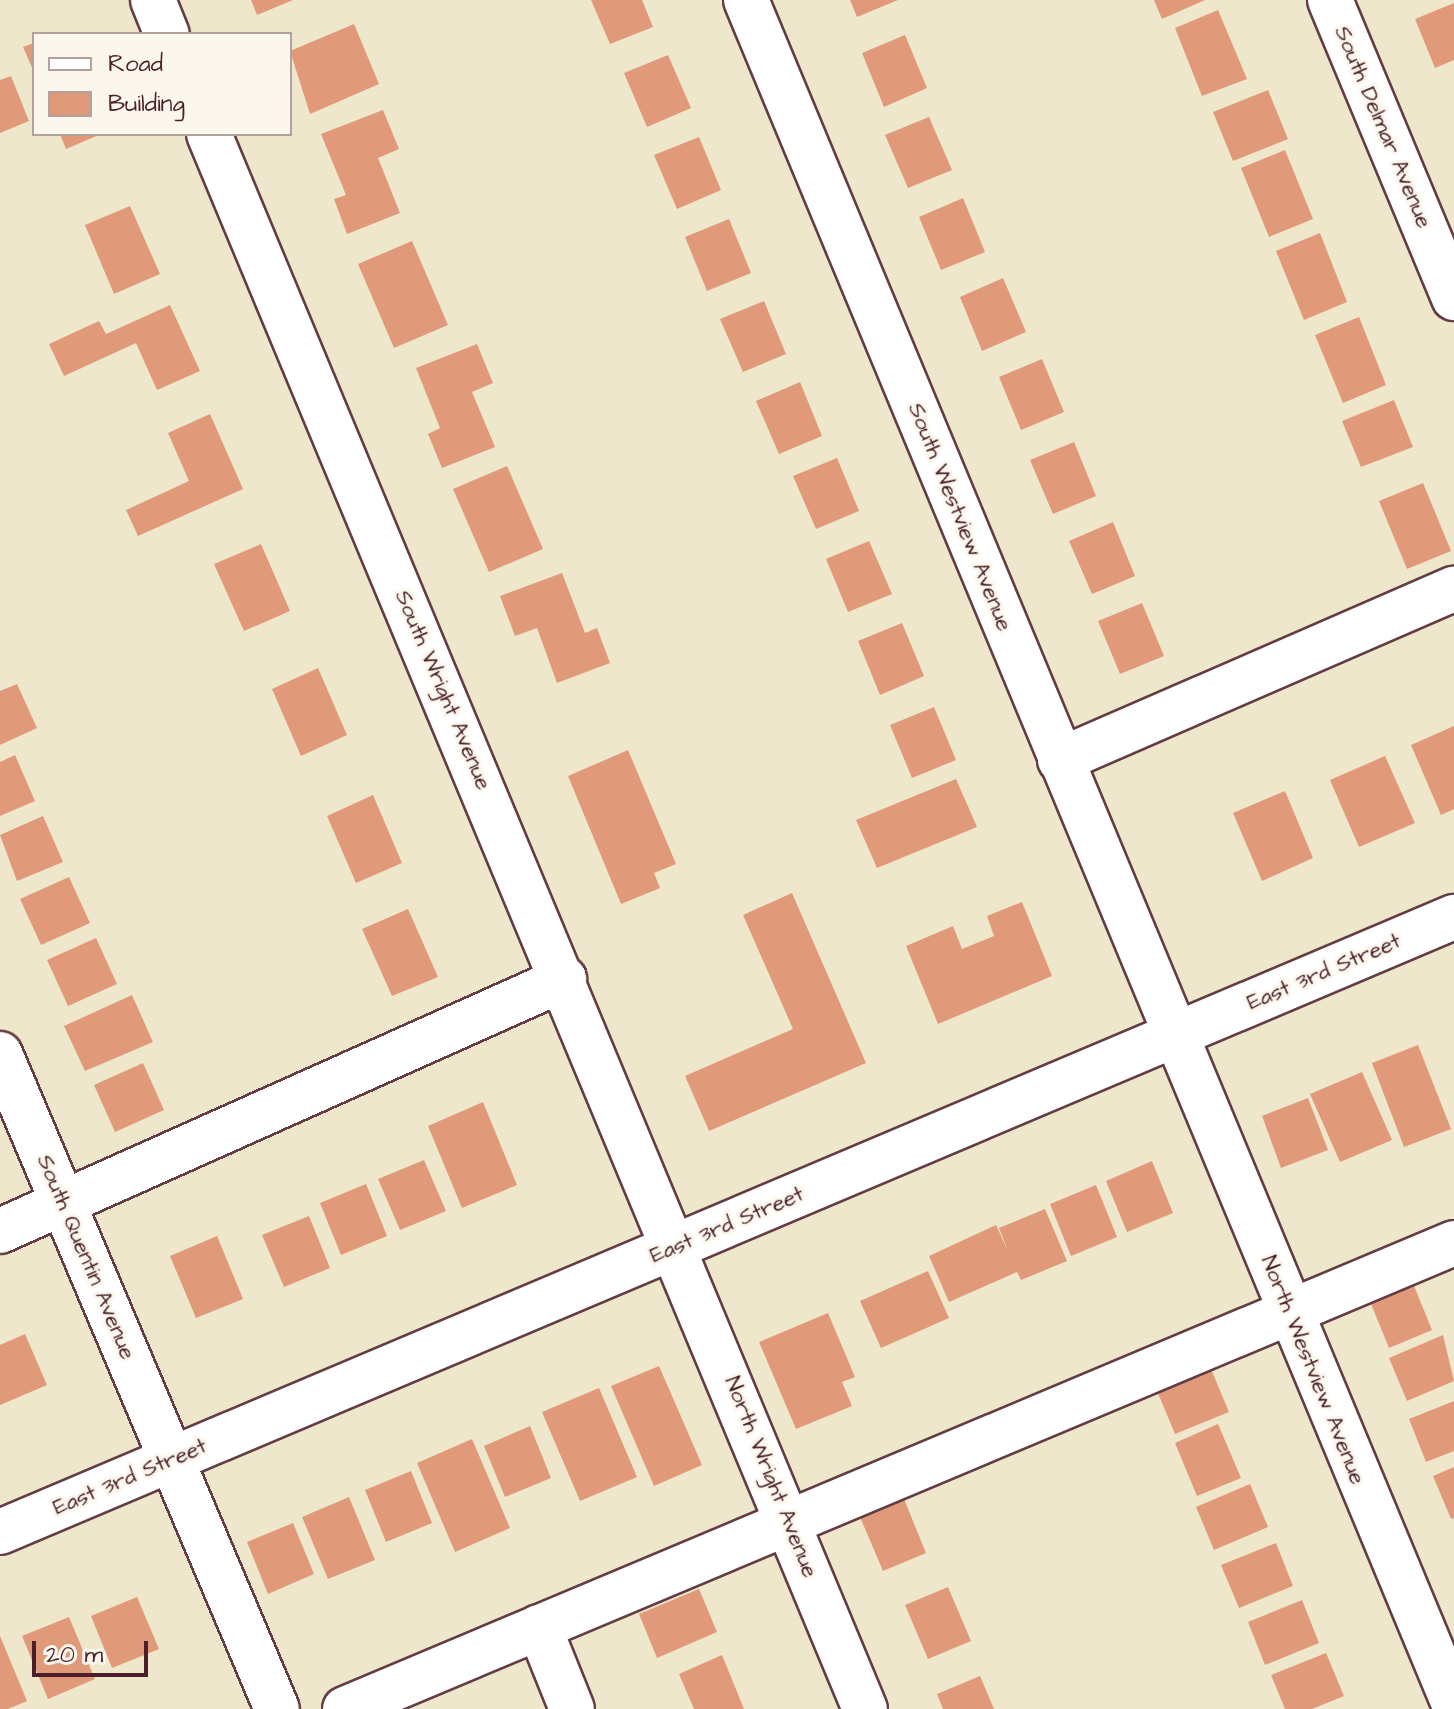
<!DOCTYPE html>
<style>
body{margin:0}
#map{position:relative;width:1454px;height:1709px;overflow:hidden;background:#efe7cb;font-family:"Architects Daughter",sans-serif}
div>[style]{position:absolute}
.building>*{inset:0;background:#e09a7a}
.roads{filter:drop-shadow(2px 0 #633d43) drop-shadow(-2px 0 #633d43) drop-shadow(0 2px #633d43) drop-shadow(0 -2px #633d43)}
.minor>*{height:44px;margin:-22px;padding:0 22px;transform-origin:22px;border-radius:22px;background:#fff}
.major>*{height:44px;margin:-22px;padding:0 22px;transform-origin:22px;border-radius:22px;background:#fff}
span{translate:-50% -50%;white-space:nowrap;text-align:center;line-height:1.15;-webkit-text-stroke:6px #fbf7ec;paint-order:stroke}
.street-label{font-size:22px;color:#4a1f2b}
.legend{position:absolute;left:32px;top:32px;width:260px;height:104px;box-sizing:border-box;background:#fbf7ec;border:2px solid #b4a19f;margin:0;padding:10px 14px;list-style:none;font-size:24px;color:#4a1f2b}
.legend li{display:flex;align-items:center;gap:16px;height:40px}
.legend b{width:40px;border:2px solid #b4a19f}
.scale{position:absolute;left:32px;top:1641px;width:116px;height:36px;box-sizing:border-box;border:4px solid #4a1f2b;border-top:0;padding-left:10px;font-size:24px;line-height:28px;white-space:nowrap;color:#4a1f2b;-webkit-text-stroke:6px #fbf7ec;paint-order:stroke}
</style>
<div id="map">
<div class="building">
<div style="clip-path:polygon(251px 0,293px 0,257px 15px)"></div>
<div style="clip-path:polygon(591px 0,642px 0,653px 27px,610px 44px)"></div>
<div style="clip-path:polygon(850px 0,898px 0,857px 17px)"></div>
<div style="clip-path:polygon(1154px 0,1205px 0,1162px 19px)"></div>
<div style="clip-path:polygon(1454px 3px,1454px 60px,1435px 68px,1415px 19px)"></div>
<div style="clip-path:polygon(1218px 10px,1247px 79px,1202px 96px,1175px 28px)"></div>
<div style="clip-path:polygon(354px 24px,379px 84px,310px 114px,290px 51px)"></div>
<div style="clip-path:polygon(905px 35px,927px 88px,884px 107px,862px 53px)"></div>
<div style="clip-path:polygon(34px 43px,34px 72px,23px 47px)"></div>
<div style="clip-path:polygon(668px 55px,691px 108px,647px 127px,624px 73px)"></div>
<div style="clip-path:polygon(11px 76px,29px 121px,0 133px,0 80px)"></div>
<div style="clip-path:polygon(1268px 90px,1288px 139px,1233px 161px,1213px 112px)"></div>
<div style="clip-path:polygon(383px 110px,399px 149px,378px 158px,400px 213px,347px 234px,334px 199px,346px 195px,321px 134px)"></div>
<div style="clip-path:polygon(929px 117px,952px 170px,908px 188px,885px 135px)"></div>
<div style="clip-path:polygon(60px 134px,101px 134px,66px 149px)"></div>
<div style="clip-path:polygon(699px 137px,721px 190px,677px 209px,654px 155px)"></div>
<div style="clip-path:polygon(1285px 150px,1313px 219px,1269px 237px,1241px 168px)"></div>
<div style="clip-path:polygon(963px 198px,985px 252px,941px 270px,919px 217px)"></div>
<div style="clip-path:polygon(130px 206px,160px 274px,114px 294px,85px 225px)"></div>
<div style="clip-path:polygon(729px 219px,751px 273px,707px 291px,685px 237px)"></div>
<div style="clip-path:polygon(1320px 233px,1347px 302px,1304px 320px,1276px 251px)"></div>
<div style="clip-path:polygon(412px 241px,448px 325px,394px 348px,358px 264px)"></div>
<div style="clip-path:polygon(1003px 278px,1026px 332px,982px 351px,960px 297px)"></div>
<div style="clip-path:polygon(764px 301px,786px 354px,743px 372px,720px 319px)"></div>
<div style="clip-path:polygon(170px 305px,200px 371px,157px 390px,136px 343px,64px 376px,49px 344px,99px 321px,106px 334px)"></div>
<div style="clip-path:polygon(1359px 317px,1386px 385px,1343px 403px,1315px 335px)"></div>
<div style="clip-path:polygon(477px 344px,493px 383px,472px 392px,495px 447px,442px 468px,428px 434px,440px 428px,416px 368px)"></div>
<div style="clip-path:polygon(1042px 359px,1064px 412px,1021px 430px,999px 377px)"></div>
<div style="clip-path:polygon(800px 382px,822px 436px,779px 454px,756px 401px)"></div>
<div style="clip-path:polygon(1394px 400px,1413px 447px,1361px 467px,1342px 421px)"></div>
<div style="clip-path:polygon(210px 414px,243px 489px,138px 536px,126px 510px,189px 481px,168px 433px)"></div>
<div style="clip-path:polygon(1074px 442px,1096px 496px,1053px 514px,1030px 460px)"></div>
<div style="clip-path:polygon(837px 458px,859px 511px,816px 529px,793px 476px)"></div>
<div style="clip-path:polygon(507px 466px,543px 549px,489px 572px,453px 489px)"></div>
<div style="clip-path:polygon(1423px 483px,1451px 551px,1407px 569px,1379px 501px)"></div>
<div style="clip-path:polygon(1113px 522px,1135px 576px,1092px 594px,1069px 541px)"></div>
<div style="clip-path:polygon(869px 541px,892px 594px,848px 612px,826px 559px)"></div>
<div style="clip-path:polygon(261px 544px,290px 611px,244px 631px,214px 564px)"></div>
<div style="clip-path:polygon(562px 573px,585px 633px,597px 628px,610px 663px,557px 683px,537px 628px,515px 636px,500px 596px)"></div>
<div style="clip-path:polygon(1142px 603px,1164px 656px,1120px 674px,1098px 621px)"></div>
<div style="clip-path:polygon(902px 623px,924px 676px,880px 695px,858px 641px)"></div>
<div style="clip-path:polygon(318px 668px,347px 735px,301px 756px,272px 689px)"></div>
<div style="clip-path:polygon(17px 684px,37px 728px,0 745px,0 691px)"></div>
<div style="clip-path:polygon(934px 707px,956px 760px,912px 778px,890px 725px)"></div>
<div style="clip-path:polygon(1454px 726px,1454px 809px,1441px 815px,1411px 745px)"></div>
<div style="clip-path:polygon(628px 750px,676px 864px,654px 873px,660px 888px,621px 904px,568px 776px)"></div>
<div style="clip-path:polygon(15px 755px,35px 801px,0 816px,0 762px)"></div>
<div style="clip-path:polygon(1385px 756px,1415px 823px,1359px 847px,1330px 780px)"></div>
<div style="clip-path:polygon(956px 779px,977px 827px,877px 868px,856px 820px)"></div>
<div style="clip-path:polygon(1285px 791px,1313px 858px,1262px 881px,1233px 813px)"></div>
<div style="clip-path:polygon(373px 795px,402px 863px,356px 883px,327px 816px)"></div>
<div style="clip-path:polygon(43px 816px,63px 862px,17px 881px,0 835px)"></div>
<div style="clip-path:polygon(69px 877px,90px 923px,41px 945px,20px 899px)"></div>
<div style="clip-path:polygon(792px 893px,866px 1063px,709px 1131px,685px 1076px,793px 1029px,743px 915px)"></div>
<div style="clip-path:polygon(1022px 902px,1052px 976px,938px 1024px,906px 946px,953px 926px,962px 949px,994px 936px,987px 916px)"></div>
<div style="clip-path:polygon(408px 909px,438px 977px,392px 996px,362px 929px)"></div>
<div style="clip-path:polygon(96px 938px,117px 984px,68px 1006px,47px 960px)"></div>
<div style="clip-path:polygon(132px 995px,153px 1042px,85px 1071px,64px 1026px)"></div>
<div style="clip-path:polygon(1418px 1045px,1451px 1129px,1404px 1147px,1372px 1063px)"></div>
<div style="clip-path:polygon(143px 1063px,164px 1110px,115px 1132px,94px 1085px)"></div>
<div style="clip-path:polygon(1362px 1072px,1392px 1140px,1340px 1162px,1310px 1094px)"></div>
<div style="clip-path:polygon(1308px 1098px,1328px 1150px,1281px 1168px,1262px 1116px)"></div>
<div style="clip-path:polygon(483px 1102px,517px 1185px,462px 1208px,428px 1126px)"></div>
<div style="clip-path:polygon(424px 1160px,446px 1211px,400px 1230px,378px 1179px)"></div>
<div style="clip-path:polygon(1152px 1161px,1173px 1213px,1127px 1232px,1106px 1181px)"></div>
<div style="clip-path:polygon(366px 1184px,387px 1236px,341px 1255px,320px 1203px)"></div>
<div style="clip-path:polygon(1096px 1185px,1117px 1237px,1071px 1256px,1050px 1204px)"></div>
<div style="clip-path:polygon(1045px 1209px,1067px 1261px,1021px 1280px,1017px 1272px,949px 1302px,929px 1256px,996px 1225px,1008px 1251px,999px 1228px)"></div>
<div style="clip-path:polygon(309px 1216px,330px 1268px,284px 1287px,262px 1235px)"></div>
<div style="clip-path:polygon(217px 1236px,243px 1299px,196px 1318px,170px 1256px)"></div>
<div style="clip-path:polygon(928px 1271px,949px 1318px,881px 1348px,860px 1301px)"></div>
<div style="clip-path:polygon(1410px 1276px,1432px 1330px,1389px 1348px,1367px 1294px)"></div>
<div style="clip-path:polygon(828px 1313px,855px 1377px,842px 1382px,852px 1406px,796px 1429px,759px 1342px)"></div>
<div style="clip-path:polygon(25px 1334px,47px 1385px,0 1405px,0 1345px)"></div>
<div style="clip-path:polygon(1443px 1335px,1454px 1381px,1407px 1401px,1389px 1358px)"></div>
<div style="clip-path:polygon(659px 1366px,702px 1465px,654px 1486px,611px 1386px)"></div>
<div style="clip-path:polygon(1211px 1369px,1229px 1412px,1175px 1434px,1157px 1391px)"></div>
<div style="clip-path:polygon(599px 1388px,637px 1477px,580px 1501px,542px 1412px)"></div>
<div style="clip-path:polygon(1454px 1401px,1454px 1451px,1426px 1462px,1409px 1419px)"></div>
<div style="clip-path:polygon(1218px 1424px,1241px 1478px,1197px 1496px,1175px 1443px)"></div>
<div style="clip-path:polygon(530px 1426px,551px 1478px,505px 1497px,484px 1446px)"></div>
<div style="clip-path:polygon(472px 1439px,510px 1528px,455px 1552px,417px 1463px)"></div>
<div style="clip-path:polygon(1454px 1467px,1454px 1518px,1451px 1519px,1433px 1476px)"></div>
<div style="clip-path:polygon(411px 1471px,432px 1523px,386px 1542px,365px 1490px)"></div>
<div style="clip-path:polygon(1250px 1484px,1268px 1527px,1214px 1550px,1196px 1507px)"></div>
<div style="clip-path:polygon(349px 1497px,375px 1560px,328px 1579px,302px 1517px)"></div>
<div style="clip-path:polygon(904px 1499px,926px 1553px,883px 1571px,860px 1517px)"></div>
<div style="clip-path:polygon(293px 1523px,314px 1574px,268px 1594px,247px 1542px)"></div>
<div style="clip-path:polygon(1276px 1543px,1293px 1586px,1239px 1608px,1221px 1565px)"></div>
<div style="clip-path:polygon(948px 1587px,971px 1641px,928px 1659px,905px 1605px)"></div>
<div style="clip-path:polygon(699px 1589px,717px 1632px,657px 1658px,639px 1614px)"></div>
<div style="clip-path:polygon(137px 1597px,159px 1649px,112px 1668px,91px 1616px)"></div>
<div style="clip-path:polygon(1302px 1600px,1319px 1643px,1265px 1665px,1248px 1622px)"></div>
<div style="clip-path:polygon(69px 1617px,95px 1679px,48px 1699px,22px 1636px)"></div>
<div style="clip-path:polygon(0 1636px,27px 1701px,8px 1709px,0 1709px)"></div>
<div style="clip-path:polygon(1326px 1653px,1344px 1696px,1312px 1709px,1285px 1709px,1271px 1675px)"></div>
<div style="clip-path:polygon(722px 1655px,744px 1709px,694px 1709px,679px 1674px)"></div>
<div style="clip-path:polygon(980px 1676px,994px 1709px,943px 1709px,937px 1694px)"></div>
</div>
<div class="roads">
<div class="minor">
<div style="left:153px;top:0;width:37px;rotate:68deg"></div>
<div style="left:746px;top:0;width:1845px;rotate:67.44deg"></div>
<div style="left:1330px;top:0;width:323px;rotate:67.4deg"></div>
<div style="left:209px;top:134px;width:1706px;rotate:67.39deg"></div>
<div style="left:1060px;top:760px;width:430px;rotate:-23.5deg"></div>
<div style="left:0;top:1054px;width:711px;rotate:67.08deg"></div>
<div style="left:0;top:1231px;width:618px;rotate:-24.08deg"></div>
<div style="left:539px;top:1627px;width:88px;rotate:68.1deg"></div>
<div style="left:345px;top:1709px;width:1203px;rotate:-22.79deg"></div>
</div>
<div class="major">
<div style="left:0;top:1532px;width:1579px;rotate:-22.93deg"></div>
</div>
</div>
<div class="street-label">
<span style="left:1383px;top:127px;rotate:67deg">South Delmar Avenue</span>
<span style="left:960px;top:517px;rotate:68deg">South Westview Avenue</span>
<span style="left:443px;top:690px;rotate:67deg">South Wright Avenue</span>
<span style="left:1324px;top:972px;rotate:-23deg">East 3rd Street</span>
<span style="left:727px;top:1225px;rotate:-23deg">East 3rd Street</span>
<span style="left:86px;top:1257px;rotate:67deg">South Quentin Avenue</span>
<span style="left:1313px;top:1370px;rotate:68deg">North Westview Avenue</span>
<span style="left:130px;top:1477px;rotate:-23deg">East 3rd Street</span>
<span style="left:771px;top:1477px;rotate:68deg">North Wright Avenue</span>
</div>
<ul class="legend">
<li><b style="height:10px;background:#fff"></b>Road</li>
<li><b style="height:22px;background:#e09a7a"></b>Building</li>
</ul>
<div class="scale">20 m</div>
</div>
